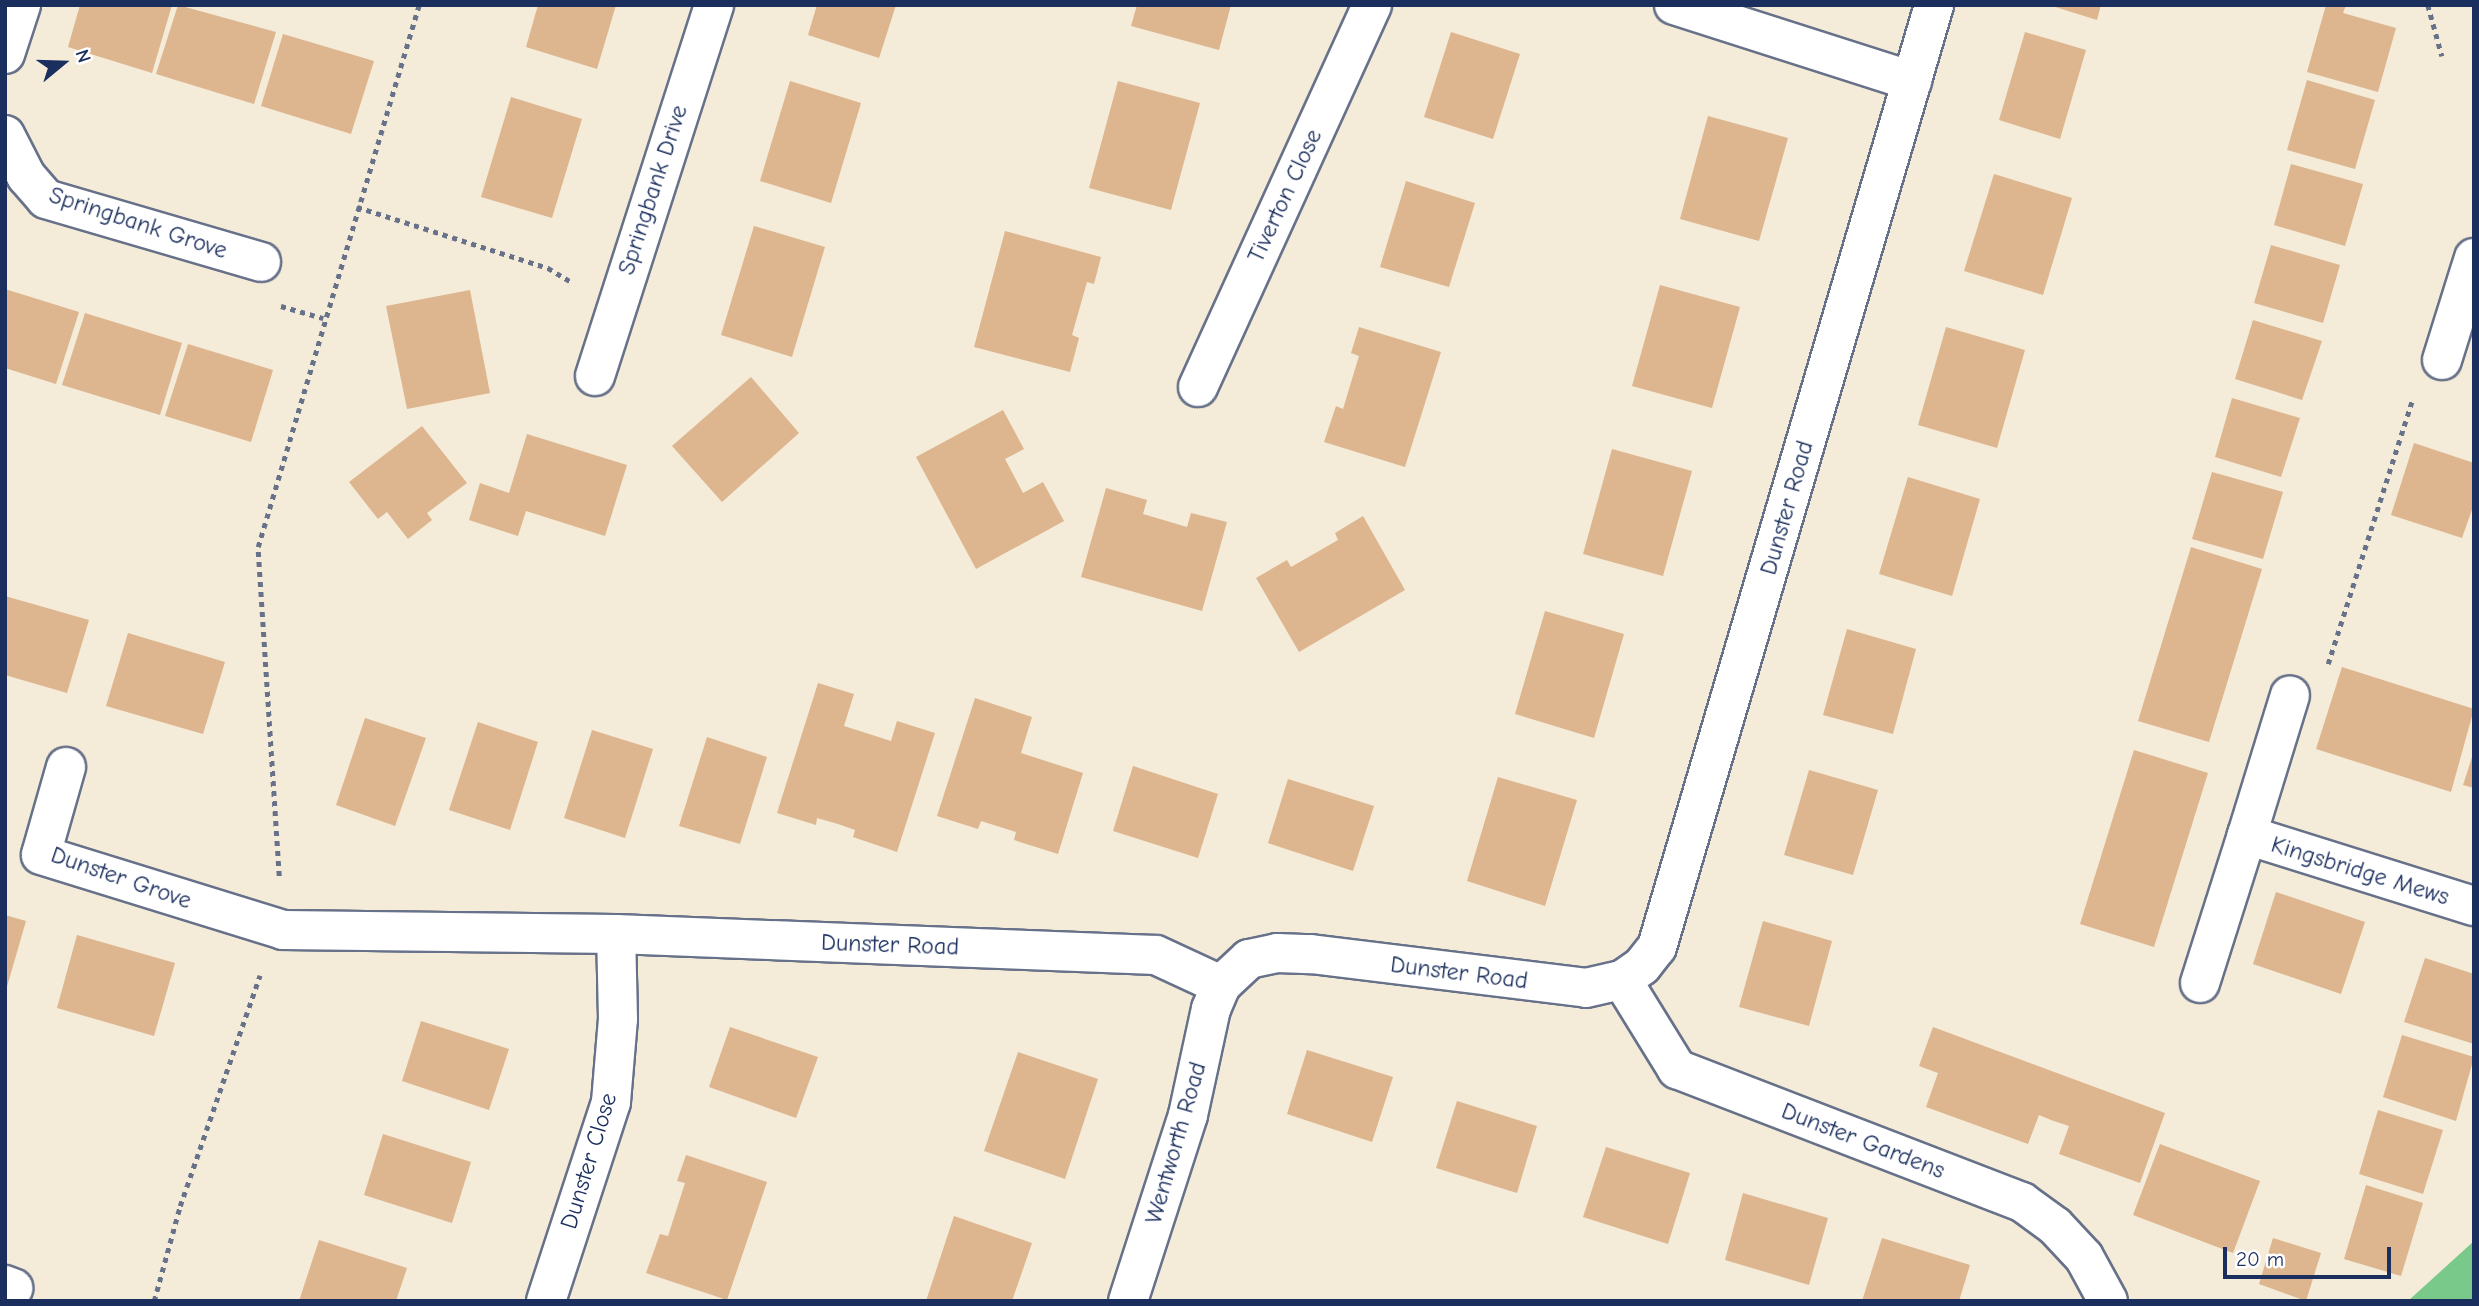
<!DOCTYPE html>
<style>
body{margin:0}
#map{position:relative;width:2479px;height:1306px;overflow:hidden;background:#f4ecd8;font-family:"Comic Neue",sans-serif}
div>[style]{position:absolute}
.green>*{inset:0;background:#78c98a}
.building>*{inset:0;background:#ddb58f}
.path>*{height:4.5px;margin-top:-2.25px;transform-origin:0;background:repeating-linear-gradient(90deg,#677189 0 5px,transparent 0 10px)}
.roads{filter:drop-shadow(2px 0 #677189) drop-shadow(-2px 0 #677189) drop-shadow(0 2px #677189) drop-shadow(0 -2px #677189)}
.minor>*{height:38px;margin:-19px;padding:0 19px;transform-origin:19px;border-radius:19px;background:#fff}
span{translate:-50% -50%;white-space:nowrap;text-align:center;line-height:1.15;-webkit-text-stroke:6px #fff;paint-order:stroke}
.street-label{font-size:24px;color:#1b2f5e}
.frame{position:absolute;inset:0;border:7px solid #1b2f5e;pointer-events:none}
.north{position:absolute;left:28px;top:28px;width:70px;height:70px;-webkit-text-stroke:5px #fff;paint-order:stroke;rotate:71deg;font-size:19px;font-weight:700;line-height:28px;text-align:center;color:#1b2f5e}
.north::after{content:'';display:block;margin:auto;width:24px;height:32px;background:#1b2f5e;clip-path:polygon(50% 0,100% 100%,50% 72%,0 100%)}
.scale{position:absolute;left:2223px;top:1247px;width:168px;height:32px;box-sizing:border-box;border:4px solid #1b2f5e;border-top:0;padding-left:9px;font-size:21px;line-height:24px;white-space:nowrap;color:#1b2f5e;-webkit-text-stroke:5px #fff;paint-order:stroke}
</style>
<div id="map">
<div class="green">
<div style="clip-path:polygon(2474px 1241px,2474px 1301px,2408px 1301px)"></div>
</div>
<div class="building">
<div style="clip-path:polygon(80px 5px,172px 5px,152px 73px,68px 47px)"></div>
<div style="clip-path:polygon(178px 5px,276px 32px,254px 104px,156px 74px)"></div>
<div style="clip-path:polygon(538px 5px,616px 5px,597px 69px,526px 47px)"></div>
<div style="clip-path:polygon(817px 5px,896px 5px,879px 58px,808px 35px)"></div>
<div style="clip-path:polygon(1137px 5px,1231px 5px,1219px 50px,1131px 26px)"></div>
<div style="clip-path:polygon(2049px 5px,2101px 5px,2097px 20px)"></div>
<div style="clip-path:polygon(2326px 5px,2346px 5px,2343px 13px,2396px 28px,2378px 92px,2307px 72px)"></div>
<div style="clip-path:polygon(1451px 32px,1520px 54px,1493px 139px,1424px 117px)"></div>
<div style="clip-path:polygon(2025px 32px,2086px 50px,2060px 139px,1999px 120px)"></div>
<div style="clip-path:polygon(283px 34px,374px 61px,351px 134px,261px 106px)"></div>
<div style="clip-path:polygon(2307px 80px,2375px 100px,2355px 169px,2287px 150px)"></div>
<div style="clip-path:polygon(790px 81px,861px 103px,831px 203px,760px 181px)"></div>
<div style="clip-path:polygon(1118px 81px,1200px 103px,1171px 210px,1089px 188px)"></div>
<div style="clip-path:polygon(511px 97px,582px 119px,552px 218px,481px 197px)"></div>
<div style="clip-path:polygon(1708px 116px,1788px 138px,1759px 241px,1680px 219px)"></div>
<div style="clip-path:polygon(2291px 164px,2363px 184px,2345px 246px,2274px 225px)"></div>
<div style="clip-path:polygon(1994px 174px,2072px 198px,2043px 295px,1964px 271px)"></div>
<div style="clip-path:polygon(1406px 181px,1475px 203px,1449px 287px,1380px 267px)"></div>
<div style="clip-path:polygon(754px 226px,825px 247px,792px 357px,721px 335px)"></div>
<div style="clip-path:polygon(1005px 231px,1101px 257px,1094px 284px,1087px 282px,1072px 335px,1079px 338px,1070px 372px,974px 347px)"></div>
<div style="clip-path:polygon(2271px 245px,2340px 265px,2323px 323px,2254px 303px)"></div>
<div style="clip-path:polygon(1660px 285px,1740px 307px,1712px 408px,1632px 386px)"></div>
<div style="clip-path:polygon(5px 289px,79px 312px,56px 384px,5px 368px)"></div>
<div style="clip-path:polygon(470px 290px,490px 393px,407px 409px,386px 306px)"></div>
<div style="clip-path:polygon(85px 313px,182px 343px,160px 415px,62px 385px)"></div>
<div style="clip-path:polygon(2253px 320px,2322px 341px,2302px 400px,2235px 379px)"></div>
<div style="clip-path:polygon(1359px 327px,1441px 352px,1405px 467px,1324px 442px,1336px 406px,1343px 409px,1359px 356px,1351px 353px)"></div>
<div style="clip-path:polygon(1946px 327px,2025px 350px,1997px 448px,1918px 425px)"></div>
<div style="clip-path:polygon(188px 344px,273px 370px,251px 442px,165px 416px)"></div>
<div style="clip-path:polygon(751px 377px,799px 433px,722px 502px,672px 446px)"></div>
<div style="clip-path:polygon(2232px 398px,2300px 418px,2281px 477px,2215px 457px)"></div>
<div style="clip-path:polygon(1003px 410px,1024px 449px,1005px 459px,1023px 493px,1043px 482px,1064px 521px,976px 569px,916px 457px)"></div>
<div style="clip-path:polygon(422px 426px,467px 483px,427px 513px,432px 520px,408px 539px,387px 512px,378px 519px,349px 482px)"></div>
<div style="clip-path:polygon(527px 434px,627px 465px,605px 536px,526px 511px,518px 536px,469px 520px,480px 483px,509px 493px)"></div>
<div style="clip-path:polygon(2414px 443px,2474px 463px,2474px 504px,2462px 538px,2391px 515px)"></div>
<div style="clip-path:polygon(1612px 449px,1692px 471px,1663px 576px,1583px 554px)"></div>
<div style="clip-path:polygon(2212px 472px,2283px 492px,2263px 559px,2192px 539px)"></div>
<div style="clip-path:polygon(1908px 477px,1980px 499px,1952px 596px,1879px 574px)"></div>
<div style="clip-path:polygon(1106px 488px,1147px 500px,1143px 514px,1187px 527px,1191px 513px,1227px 522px,1202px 611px,1081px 577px)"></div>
<div style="clip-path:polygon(1363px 516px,1405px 590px,1299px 652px,1256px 578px,1287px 560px,1291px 567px,1312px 555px,1338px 540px,1335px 533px)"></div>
<div style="clip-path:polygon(2191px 547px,2262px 569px,2209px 742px,2138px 721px)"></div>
<div style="clip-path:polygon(5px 596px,89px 620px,67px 693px,5px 675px)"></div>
<div style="clip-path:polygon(1545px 611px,1624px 634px,1594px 738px,1515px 714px)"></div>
<div style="clip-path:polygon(1847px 629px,1916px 649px,1893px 734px,1823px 715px)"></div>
<div style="clip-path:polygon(128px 633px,225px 662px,203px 734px,106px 706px)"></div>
<div style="clip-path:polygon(2342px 667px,2474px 709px,2451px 792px,2316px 749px)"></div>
<div style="clip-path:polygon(818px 683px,854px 694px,844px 726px,891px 741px,897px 721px,935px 733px,897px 852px,853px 837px,855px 830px,838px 824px,817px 818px,816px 825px,777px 813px)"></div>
<div style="clip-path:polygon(975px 698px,1032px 717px,1021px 753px,1083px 773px,1058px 854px,1014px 840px,1016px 832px,981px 821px,978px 829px,937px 816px)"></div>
<div style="clip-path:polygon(365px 718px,426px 738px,395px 826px,336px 805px)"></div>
<div style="clip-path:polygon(478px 722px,538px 742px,510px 830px,449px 810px)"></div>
<div style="clip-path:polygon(592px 730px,653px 749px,625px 838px,564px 818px)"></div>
<div style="clip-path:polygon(707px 737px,767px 757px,740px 844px,679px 826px)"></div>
<div style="clip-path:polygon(2134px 750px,2208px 773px,2154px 947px,2080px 924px)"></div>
<div style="clip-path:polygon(2473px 754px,2474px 754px,2474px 788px,2463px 785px)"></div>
<div style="clip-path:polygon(1133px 766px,1218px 794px,1198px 858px,1113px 831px)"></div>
<div style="clip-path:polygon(1809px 770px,1878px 790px,1853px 875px,1784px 855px)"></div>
<div style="clip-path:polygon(1498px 777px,1577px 800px,1545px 906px,1467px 881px)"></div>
<div style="clip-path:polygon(1288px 779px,1374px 806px,1353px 871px,1268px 843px)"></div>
<div style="clip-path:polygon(2276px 892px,2365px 922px,2341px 994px,2253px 964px)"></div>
<div style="clip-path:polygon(5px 915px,26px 921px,6px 990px,5px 990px)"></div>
<div style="clip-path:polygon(1763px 921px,1832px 941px,1809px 1026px,1739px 1007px)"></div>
<div style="clip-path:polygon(77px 935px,175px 963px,154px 1036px,57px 1008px)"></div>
<div style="clip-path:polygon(2425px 958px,2474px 974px,2474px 1044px,2404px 1022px)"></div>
<div style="clip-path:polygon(421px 1021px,509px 1049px,489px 1110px,402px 1081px)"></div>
<div style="clip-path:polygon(730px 1027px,818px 1057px,796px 1118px,709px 1087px)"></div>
<div style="clip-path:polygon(1933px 1027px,2165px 1113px,2140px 1183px,2059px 1154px,2069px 1126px,2051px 1120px,2039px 1115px,2028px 1144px,1926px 1107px,1938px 1073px,1919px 1066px)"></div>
<div style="clip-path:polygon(2402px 1035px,2474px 1057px,2456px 1121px,2383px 1097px)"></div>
<div style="clip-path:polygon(1307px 1050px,1393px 1077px,1372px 1142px,1287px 1114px)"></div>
<div style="clip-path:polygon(1018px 1052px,1098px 1079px,1065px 1179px,984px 1151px)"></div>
<div style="clip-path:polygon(1457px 1101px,1537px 1126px,1517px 1193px,1436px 1168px)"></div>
<div style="clip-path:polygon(2378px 1110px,2443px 1130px,2423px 1194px,2359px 1174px)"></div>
<div style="clip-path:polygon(383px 1134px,471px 1162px,452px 1223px,364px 1195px)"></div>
<div style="clip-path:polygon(2160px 1144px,2260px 1181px,2233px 1253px,2133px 1215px)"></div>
<div style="clip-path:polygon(1606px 1147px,1690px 1173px,1668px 1244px,1583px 1217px)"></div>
<div style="clip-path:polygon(686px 1155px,767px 1182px,727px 1300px,646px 1273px,660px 1234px,668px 1236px,685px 1183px,677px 1181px)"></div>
<div style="clip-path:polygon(2366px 1185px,2423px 1203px,2401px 1276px,2344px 1259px)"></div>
<div style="clip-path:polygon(1743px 1193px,1828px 1218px,1809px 1285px,1725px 1260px)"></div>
<div style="clip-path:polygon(954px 1216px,1032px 1243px,1012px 1301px,926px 1301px)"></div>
<div style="clip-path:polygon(1882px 1238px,1970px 1265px,1959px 1301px,1862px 1301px)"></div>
<div style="clip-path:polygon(2273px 1238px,2321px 1253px,2306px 1301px,2259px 1284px)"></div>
<div style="clip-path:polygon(319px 1240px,407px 1268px,396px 1301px,299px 1301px)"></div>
</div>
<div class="path">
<div style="left:2428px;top:5px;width:53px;rotate:74.6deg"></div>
<div style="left:357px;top:207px;width:201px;rotate:17.7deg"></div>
<div style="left:548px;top:268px;width:29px;rotate:31deg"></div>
<div style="left:281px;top:306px;width:44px;rotate:15.9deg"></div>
<div style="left:2328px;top:664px;width:276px;rotate:-72.3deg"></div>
<div style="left:279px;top:876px;width:330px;rotate:-93.7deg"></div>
<div style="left:258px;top:547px;width:565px;rotate:-73.46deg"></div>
<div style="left:154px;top:1301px;width:98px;rotate:-74.7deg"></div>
<div style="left:180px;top:1206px;width:244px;rotate:-70.9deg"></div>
</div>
<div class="roads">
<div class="minor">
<div style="left:1674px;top:5px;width:250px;rotate:17.7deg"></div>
<div style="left:5px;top:54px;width:52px;rotate:-71.9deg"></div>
<div style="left:5px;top:135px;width:46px;rotate:62.9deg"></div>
<div style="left:26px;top:176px;width:30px;rotate:49deg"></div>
<div style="left:46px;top:199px;width:224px;rotate:16.3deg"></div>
<div style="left:2442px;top:360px;width:107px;rotate:-72.6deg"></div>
<div style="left:595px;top:376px;width:390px;rotate:-72.2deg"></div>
<div style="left:1198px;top:387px;width:420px;rotate:-65.5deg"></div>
<div style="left:66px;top:767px;width:91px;rotate:105.9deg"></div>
<div style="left:41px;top:855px;width:253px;rotate:17.2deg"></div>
<div style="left:283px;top:930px;width:333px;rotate:0.7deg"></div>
<div style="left:616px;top:934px;width:540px;rotate:2.23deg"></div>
<div style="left:1156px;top:955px;width:72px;rotate:24.8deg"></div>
<div style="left:2247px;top:835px;width:146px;rotate:-72.9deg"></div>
<div style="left:1622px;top:980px;width:105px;rotate:58.3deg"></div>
<div style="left:1677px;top:1069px;width:370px;rotate:21.1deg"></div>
<div style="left:2022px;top:1202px;width:41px;rotate:36deg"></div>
<div style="left:2055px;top:1226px;width:42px;rotate:46.9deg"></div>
<div style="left:2084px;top:1257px;width:50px;rotate:61.4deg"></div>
<div style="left:2200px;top:983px;width:155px;rotate:-72.4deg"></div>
<div style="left:2247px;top:835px;width:238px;rotate:17.4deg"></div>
<div style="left:5px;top:1285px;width:9px;rotate:21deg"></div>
<div style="left:546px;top:1301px;width:209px;rotate:-71.9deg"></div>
<div style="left:611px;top:1102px;width:83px;rotate:-85.2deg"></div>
<div style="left:618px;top:1019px;width:85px;rotate:-91.3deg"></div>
<div style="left:1128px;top:1301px;width:195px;rotate:-72.1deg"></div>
<div style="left:1188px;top:1115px;width:108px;rotate:-77.8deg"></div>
<div style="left:1211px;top:1009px;width:26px;rotate:-67deg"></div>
<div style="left:1221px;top:985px;width:38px;rotate:-43deg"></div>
<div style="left:1249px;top:959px;width:29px;rotate:-12deg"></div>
<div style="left:1277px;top:953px;width:34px;rotate:2deg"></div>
<div style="left:1311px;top:954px;width:277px;rotate:7deg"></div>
<div style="left:1586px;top:988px;width:37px;rotate:-13deg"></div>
<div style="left:1622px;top:980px;width:24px;rotate:-35deg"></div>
<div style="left:1642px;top:966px;width:24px;rotate:-52deg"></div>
<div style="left:1657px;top:947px;width:982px;rotate:-73.61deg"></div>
</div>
</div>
<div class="street-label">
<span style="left:653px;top:190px;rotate:-72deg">Springbank Drive</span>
<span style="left:1285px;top:196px;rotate:-65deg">Tiverton Close</span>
<span style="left:138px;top:223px;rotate:18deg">Springbank Grove</span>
<span style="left:1787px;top:508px;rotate:-74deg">Dunster Road</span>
<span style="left:2360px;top:871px;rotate:17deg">Kingsbridge Mews</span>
<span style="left:121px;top:878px;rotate:19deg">Dunster Grove</span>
<span style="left:890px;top:945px;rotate:2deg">Dunster Road</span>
<span style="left:1459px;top:973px;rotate:7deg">Dunster Road</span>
<span style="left:1863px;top:1141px;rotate:21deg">Dunster Gardens</span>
<span style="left:1176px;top:1143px;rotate:-74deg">Wentworth Road</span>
<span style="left:589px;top:1161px;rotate:-73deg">Dunster Close</span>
</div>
<div class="frame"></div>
<div class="north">N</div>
<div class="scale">20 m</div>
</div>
